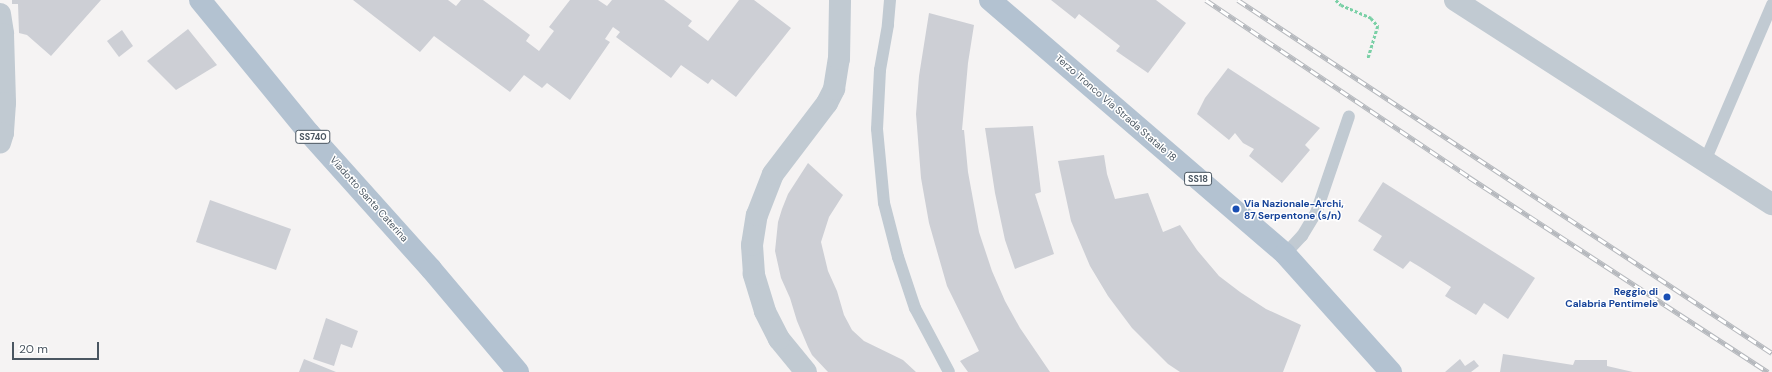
<!DOCTYPE html>
<style>
body{margin:0}
#map{position:relative;width:1772px;height:372px;overflow:hidden;background:#f5f3f3;font-family:"DM Sans",sans-serif}
div>[style]{position:absolute}
.building>*{inset:0;background:#cdcfd5}
.path>*{height:2.5px;margin-top:-1.25px;transform-origin:0;background:repeating-linear-gradient(90deg,#7ad0a6 0 3px,transparent 0 5px)}
.lane>*{height:12px;margin:-6px;padding:0 6px;transform-origin:6px;border-radius:6px;background:#c1cad2}
.street>*{height:22px;margin:-11px;padding:0 11px;transform-origin:11px;border-radius:11px;background:#c1cad2}
.primary>*{height:22px;margin:-11px;padding:0 11px;transform-origin:11px;border-radius:11px;background:#b3c2d1}
.rail>*{height:4.5px;margin-top:-2.25px;transform-origin:0;background:repeating-linear-gradient(90deg,#fff 0 9px,#b5b8bd 0 18px);box-sizing:border-box;border-block:1px solid #b5b8bd}
.dots>*{width:11px;height:11px;translate:-50% -50%;box-sizing:border-box;border:2px solid #fff;border-radius:50%}
span{translate:-50% -50%;white-space:nowrap;text-align:center;line-height:1.15;-webkit-text-stroke:3px #fff;paint-order:stroke}
.shield-label span{padding:1px 3px;background:#fff;border:1px solid;border-radius:3px;-webkit-text-stroke-width:0}
.shield-label{font-size:9px;color:#4a5661;font-weight:700}
.street-label{font-size:10px;color:#4a5661}
.transit-label{font-size:10px;color:#164399;font-weight:700}
.left{translate:0 -50%;text-align:left}
.right{translate:-100% -50%;text-align:right}
.scale{position:absolute;left:12px;top:342px;width:87px;height:18px;box-sizing:border-box;border:2px solid #4a5661;border-top:0;padding-left:5px;font-size:12px;line-height:14px;white-space:nowrap;color:#4a5661;-webkit-text-stroke:3px #fff;paint-order:stroke}
</style>
<div id="map">
<div class="building">
<div style="clip-path:polygon(12px 0,101px 0,51px 56px,27px 35px,19px 33px,18px 4px,12px 4px)"></div>
<div style="clip-path:polygon(353px 0,448px 0,456px 6px,461px 0,483px 0,530px 35px,526px 41px,539px 51px,554px 31px,549px 27px,570px 0,598px 0,607px 6px,612px 0,664px 0,692px 21px,688px 26px,708px 41px,739px 0,754px 0,791px 28px,736px 97px,712px 79px,708px 84px,681px 65px,671px 78px,616px 37px,620px 32px,613px 27px,605px 39px,610px 42px,570px 100px,547px 83px,542px 88px,524px 75px,510px 92px,434px 36px,420px 52px)"></div>
<div style="clip-path:polygon(1051px 0,1156px 0,1186px 23px,1148px 73px,1116px 51px,1120px 46px,1079px 14px,1075px 19px)"></div>
<div style="clip-path:polygon(929px 13px,974px 25px,968px 63px,962px 130px,964px 130px,968px 172px,979px 232px,992px 271px,1005px 301px,1020px 328px,1050px 372px,968px 372px,960px 361px,979px 351px,947px 286px,929px 223px,921px 178px,916px 114px,919px 76px)"></div>
<div style="clip-path:polygon(188px 29px,217px 65px,176px 90px,147px 61px)"></div>
<div style="clip-path:polygon(122px 30px,133px 46px,119px 57px,107px 41px)"></div>
<div style="clip-path:polygon(1228px 68px,1320px 128px,1305px 145px,1310px 150px,1282px 183px,1249px 156px,1254px 149px,1243px 143px,1235px 133px,1229px 140px,1197px 114px,1205px 98px)"></div>
<div style="clip-path:polygon(1033px 126px,1041px 192px,1035px 194px,1054px 254px,1015px 269px,1005px 240px,995px 193px,985px 128px)"></div>
<div style="clip-path:polygon(1104px 155px,1107px 174px,1115px 199px,1148px 193px,1163px 232px,1180px 225px,1197px 250px,1219px 276px,1240px 292px,1266px 309px,1301px 325px,1283px 372px,1180px 372px,1168px 364px,1132px 328px,1108px 296px,1090px 266px,1071px 221px,1058px 161px)"></div>
<div style="clip-path:polygon(808px 163px,843px 195px,829px 217px,821px 242px,828px 271px,837px 291px,844px 315px,852px 330px,864px 341px,903px 360px,916px 372px,828px 372px,812px 355px,808px 347px,797px 321px,790px 298px,781px 278px,775px 251px,778px 222px,782px 209px,788px 194px)"></div>
<div style="clip-path:polygon(1383px 182px,1535px 278px,1508px 319px,1484px 303px,1476px 315px,1445px 296px,1451px 287px,1420px 267px,1410px 261px,1403px 269px,1373px 250px,1382px 236px,1358px 221px)"></div>
<div style="clip-path:polygon(210px 200px,291px 229px,276px 270px,196px 242px)"></div>
<div style="clip-path:polygon(326px 318px,358px 331px,352px 348px,341px 344px,334px 366px,313px 359px)"></div>
<div style="clip-path:polygon(1503px 354px,1573px 365px,1575px 360px,1607px 360px,1607px 366px,1633px 372px,1500px 372px)"></div>
<div style="clip-path:polygon(304px 359px,336px 372px,299px 372px)"></div>
<div style="clip-path:polygon(1460px 359px,1465px 366px,1474px 360px,1479px 366px,1471px 372px,1445px 372px)"></div>
</div>
<div class="path">
<div style="left:1336px;top:0;width:7px;rotate:45deg"></div>
<div style="left:1341px;top:5px;width:33px;rotate:23deg"></div>
<div style="left:1371px;top:18px;width:11px;rotate:49deg"></div>
<div style="left:1378px;top:26px;width:34px;rotate:107deg"></div>
</div>
<div class="lane">
<div style="left:890px;top:0;width:25px;rotate:95deg"></div>
<div style="left:888px;top:25px;width:46px;rotate:100.1deg"></div>
<div style="left:880px;top:70px;width:59px;rotate:92.9deg"></div>
<div style="left:877px;top:129px;width:74px;rotate:84.6deg"></div>
<div style="left:884px;top:203px;width:56px;rotate:75.5deg"></div>
<div style="left:898px;top:257px;width:54px;rotate:71.6deg"></div>
<div style="left:915px;top:308px;width:72px;rotate:62deg"></div>
<div style="left:1705px;top:161px;width:170px;rotate:-66.8deg"></div>
<div style="left:1285px;top:254px;width:25px;rotate:-47deg"></div>
<div style="left:1302px;top:236px;width:27px;rotate:-59deg"></div>
<div style="left:1316px;top:213px;width:102px;rotate:-71.2deg"></div>
</div>
<div class="street">
<div style="left:1455px;top:0;width:377px;rotate:32.8deg"></div>
<div style="left:0;top:14px;width:20px;rotate:81deg"></div>
<div style="left:3px;top:34px;width:69px;rotate:88.3deg"></div>
<div style="left:5px;top:103px;width:30px;rotate:94deg"></div>
<div style="left:3px;top:133px;width:10px;rotate:107deg"></div>
<div style="left:806px;top:372px;width:43px;rotate:-129.3deg"></div>
<div style="left:779px;top:339px;width:31px;rotate:-117deg"></div>
<div style="left:765px;top:311px;width:39px;rotate:-107deg"></div>
<div style="left:754px;top:274px;width:29px;rotate:-94deg"></div>
<div style="left:752px;top:245px;width:30px;rotate:-81deg"></div>
<div style="left:757px;top:215px;width:44px;rotate:-68.7deg"></div>
<div style="left:773px;top:174px;width:89px;rotate:-52.7deg"></div>
<div style="left:827px;top:103px;width:16px;rotate:-63deg"></div>
<div style="left:834px;top:89px;width:30px;rotate:-81deg"></div>
<div style="left:839px;top:59px;width:59px;rotate:-89deg"></div>
</div>
<div class="primary">
<div style="left:200px;top:0;width:172px;rotate:50.7deg"></div>
<div style="left:309px;top:133px;width:183px;rotate:48.1deg"></div>
<div style="left:431px;top:269px;width:135px;rotate:49.8deg"></div>
<div style="left:990px;top:0;width:389px;rotate:40.7deg"></div>
<div style="left:1285px;top:254px;width:159px;rotate:48.1deg"></div>
</div>
<div class="rail">
<div style="left:1206px;top:0;width:317px;rotate:33.9deg"></div>
<div style="left:1469px;top:177px;width:357px;rotate:33.1deg"></div>
<div style="left:1238px;top:0;width:640px;rotate:33.47deg"></div>
</div>
<div class="dots">
<div style="left:1236px;top:209px;background:#1a4fb4"></div>
<div style="left:1667px;top:297px;background:#1a4fb4"></div>
</div>
<div class="shield-label">
<span style="left:313px;top:137px">SS740</span>
<span style="left:1198px;top:179px">SS18</span>
</div>
<div class="street-label">
<span style="left:1116px;top:108px;rotate:41deg">Terzo Tronco Via Strada Statale 18</span>
<span style="left:369px;top:199px;rotate:48deg">Viadotto Santa Caterina</span>
</div>
<div class="transit-label">
<span class="left" style="left:1244px;top:209px">Via Nazionale-Archi,<br>87 Serpentone (s/n)</span>
<span class="right" style="left:1658px;top:297px">Reggio di<br>Calabria Pentimele</span>
</div>
<div class="scale">20 m</div>
</div>
